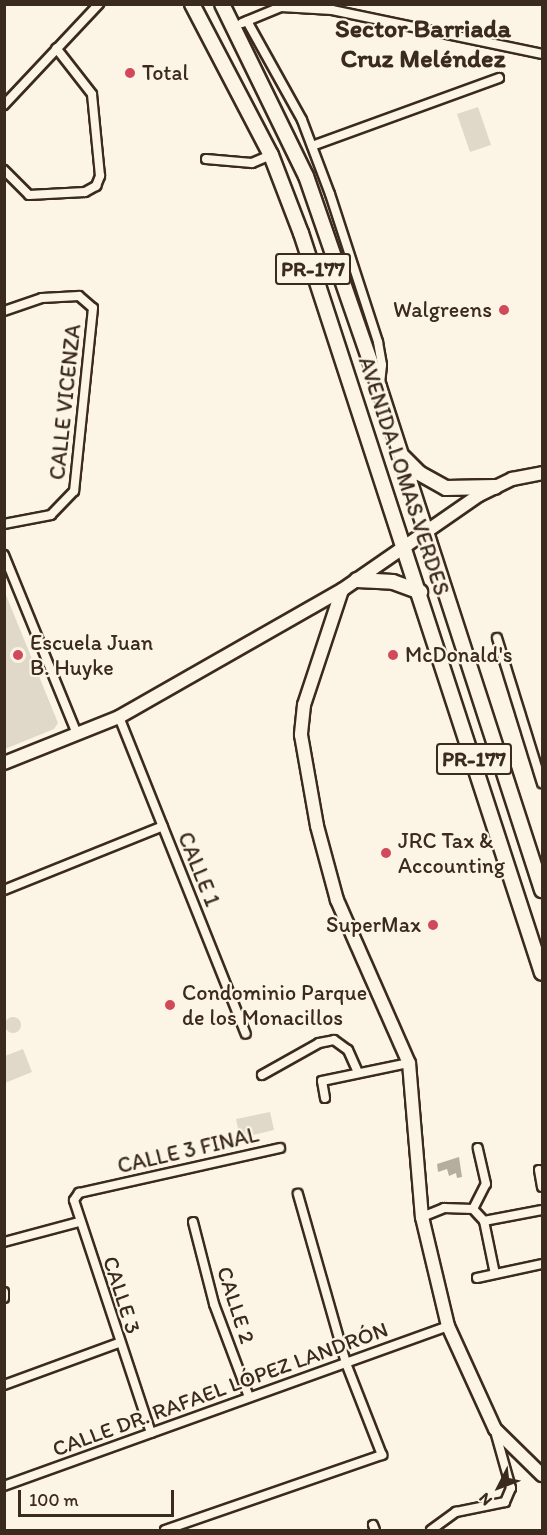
<!DOCTYPE html>
<meta charset="utf-8">
<style>
body{margin:0}
#map{position:relative;width:547px;height:1535px;overflow:hidden;background:#fcf5e5;font-family:Itim,sans-serif}
div>[style]{position:absolute}
.green>*{inset:0;background:#e0d8c8}
.round{border-radius:50%}
.water>*{inset:0;background:#b7ad9e}
.roads{filter:drop-shadow(2px 0 #3b2a1e) drop-shadow(-2px 0 #3b2a1e) drop-shadow(0 2px #3b2a1e) drop-shadow(0 -2px #3b2a1e)}
.street>*{height:8px;margin:-4px;padding:0 4px;transform-origin:4px;border-radius:4px;background:#fcf5e5}
.secondary>*{height:12px;margin:-6px;padding:0 6px;transform-origin:6px;border-radius:6px;background:#fcf5e5}
.primary>*{height:14px;margin:-7px;padding:0 7px;transform-origin:7px;border-radius:7px;background:#fcf5e5}
.dots>*{width:16px;height:16px;translate:-50% -50%;box-sizing:border-box;border:3px solid #fcf5e5;border-radius:50%}
span{translate:-50% -50%;white-space:nowrap;text-align:center;line-height:1.15;-webkit-text-stroke:4.5px #fcf5e5;paint-order:stroke}
.shield-label span{padding:2px 4px;background:#fcf5e5;border:2px solid;border-radius:4px;-webkit-text-stroke-width:0}
.shield-label{font-size:21px;color:#3b2a1e;font-weight:700}
.poi-label{font-size:22px;color:#3b2a1e}
.left{translate:0 -50%;text-align:left}
.right{translate:-100% -50%;text-align:right}
.street-label{font-size:22px;color:#3b2a1e}
.quarter-label{font-size:26px;color:#3b2a1e;font-weight:700}
.frame{position:absolute;inset:0;border:6px solid #3b2a1e;pointer-events:none}
.north{position:absolute;left:469px;top:1457px;width:60px;height:60px;-webkit-text-stroke:4px #fcf5e5;paint-order:stroke;rotate:228deg;font-size:16px;font-weight:700;line-height:24px;text-align:center;color:#3b2a1e}
.north::after{content:'';display:block;margin:auto;width:21px;height:27px;background:#3b2a1e;clip-path:polygon(50% 0,100% 100%,50% 72%,0 100%)}
.scale{position:absolute;left:18px;top:1490px;width:156px;height:27px;box-sizing:border-box;border:3px solid #3b2a1e;border-top:0;padding-left:8px;font-size:18px;line-height:21px;white-space:nowrap;color:#3b2a1e;-webkit-text-stroke:4px #fcf5e5;paint-order:stroke}
</style>
<div id="map">
<div class="green">
<div style="clip-path:polygon(478px 107px,491px 145px,470px 152px,457px 114px)"></div>
<div style="clip-path:polygon(4px 590px,58px 723px,54px 729px,5px 749px)"></div>
<div class="round" style="left:5px;top:1017px;width:16px;height:16px"></div>
<div style="clip-path:polygon(23px 1049px,32px 1072px,5px 1083px,5px 1056px)"></div>
<div style="clip-path:polygon(270px 1112px,274px 1130px,240px 1138px,236px 1119px)"></div>
</div>
<div class="water">
<div style="clip-path:polygon(459px 1157px,462px 1177px,457px 1178px,456px 1173px,449px 1176px,447px 1169px,438px 1172px,437px 1164px)"></div>
</div>
<div class="roads">
<div class="street">
<div style="left:247px;top:21px;width:113px;rotate:60.9deg"></div>
<div style="left:302px;top:120px;width:79px;rotate:69.3deg"></div>
<div style="left:330px;top:194px;width:156px;rotate:72deg"></div>
<div style="left:378px;top:342px;width:23px;rotate:80deg"></div>
<div style="left:382px;top:365px;width:19px;rotate:96deg"></div>
<div style="left:242px;top:23px;width:42px;rotate:-22.3deg"></div>
<div style="left:281px;top:7px;width:51px;rotate:3.4deg"></div>
<div style="left:332px;top:10px;width:215px;rotate:11.8deg"></div>
<div style="left:4px;top:105px;width:139px;rotate:-46.8deg"></div>
<div style="left:312px;top:146px;width:199px;rotate:-20deg"></div>
<div style="left:206px;top:159px;width:46px;rotate:5deg"></div>
<div style="left:252px;top:163px;width:21px;rotate:-23deg"></div>
<div style="left:4px;top:170px;width:35px;rotate:45deg"></div>
<div style="left:29px;top:195px;width:56px;rotate:-3.1deg"></div>
<div style="left:85px;top:192px;width:13px;rotate:-29deg"></div>
<div style="left:96px;top:186px;width:11px;rotate:-68deg"></div>
<div style="left:100px;top:176px;width:82px;rotate:-95.6deg"></div>
<div style="left:92px;top:94px;width:58px;rotate:-128deg"></div>
<div style="left:4px;top:311px;width:40px;rotate:-18.9deg"></div>
<div style="left:42px;top:298px;width:37px;rotate:-3deg"></div>
<div style="left:79px;top:296px;width:18px;rotate:41deg"></div>
<div style="left:93px;top:308px;width:184px;rotate:95.9deg"></div>
<div style="left:74px;top:491px;width:33px;rotate:134deg"></div>
<div style="left:51px;top:515px;width:48px;rotate:169.2deg"></div>
<div style="left:4px;top:555px;width:193px;rotate:67.8deg"></div>
<div style="left:497px;top:638px;width:152px;rotate:72.8deg"></div>
<div style="left:119px;top:717px;width:341px;rotate:68.2deg"></div>
<div style="left:4px;top:890px;width:171px;rotate:-21.9deg"></div>
<div style="left:262px;top:1075px;width:65px;rotate:-29.3deg"></div>
<div style="left:319px;top:1043px;width:15px;rotate:-11deg"></div>
<div style="left:334px;top:1040px;width:17px;rotate:36deg"></div>
<div style="left:348px;top:1050px;width:24px;rotate:66deg"></div>
<div style="left:325px;top:1098px;width:17px;rotate:-100deg"></div>
<div style="left:322px;top:1081px;width:89px;rotate:-11.7deg"></div>
<div style="left:539px;top:1170px;width:17px;rotate:80deg"></div>
<div style="left:473px;top:1209px;width:28px;rotate:-63deg"></div>
<div style="left:486px;top:1184px;width:37px;rotate:-103deg"></div>
<div style="left:422px;top:1217px;width:24px;rotate:-22deg"></div>
<div style="left:444px;top:1208px;width:29px;rotate:2deg"></div>
<div style="left:473px;top:1209px;width:16px;rotate:47deg"></div>
<div style="left:484px;top:1221px;width:54px;rotate:78.3deg"></div>
<div style="left:484px;top:1221px;width:59px;rotate:-10.7deg"></div>
<div style="left:193px;top:1222px;width:85px;rotate:75.6deg"></div>
<div style="left:214px;top:1304px;width:99px;rotate:69.4deg"></div>
<div style="left:4px;top:1242px;width:78px;rotate:-14.9deg"></div>
<div style="left:477px;top:1278px;width:66px;rotate:-12.2deg"></div>
<div style="left:4px;top:1292px;width:6px;rotate:90deg"></div>
<div style="left:4px;top:1385px;width:122px;rotate:-20.1deg"></div>
<div style="left:151px;top:1433px;width:245px;rotate:-108.3deg"></div>
<div style="left:74px;top:1200px;width:9px;rotate:-54deg"></div>
<div style="left:79px;top:1193px;width:206px;rotate:-12.6deg"></div>
<div style="left:4px;top:1486px;width:472px;rotate:-19.8deg"></div>
<div style="left:373px;top:1525px;width:5px;rotate:68deg"></div>
<div style="left:165px;top:1530px;width:230px;rotate:-19.1deg"></div>
<div style="left:382px;top:1455px;width:99px;rotate:-111.4deg"></div>
<div style="left:346px;top:1363px;width:176px;rotate:-105.9deg"></div>
<div style="left:431px;top:1530px;width:31px;rotate:-36deg"></div>
<div style="left:456px;top:1512px;width:50px;rotate:-11.5deg"></div>
<div style="left:505px;top:1502px;width:15px;rotate:-67deg"></div>
<div style="left:511px;top:1488px;width:59px;rotate:-105.7deg"></div>
</div>
<div class="secondary">
<div style="left:342px;top:590px;width:121px;rotate:108.3deg"></div>
<div style="left:304px;top:705px;width:30px;rotate:96deg"></div>
<div style="left:301px;top:735px;width:92px;rotate:80deg"></div>
<div style="left:317px;top:826px;width:77px;rotate:74.9deg"></div>
<div style="left:337px;top:900px;width:178px;rotate:66.2deg"></div>
<div style="left:409px;top:1063px;width:155px;rotate:85.2deg"></div>
<div style="left:422px;top:1217px;width:112px;rotate:76.6deg"></div>
<div style="left:448px;top:1326px;width:113px;rotate:65.5deg"></div>
<div style="left:495px;top:1429px;width:66px;rotate:44.4deg"></div>
<div style="left:4px;top:763px;width:124px;rotate:-21.8deg"></div>
<div style="left:119px;top:717px;width:257px;rotate:-29.7deg"></div>
<div style="left:342px;top:590px;width:167px;rotate:-34.7deg"></div>
<div style="left:479px;top:495px;width:37px;rotate:-26deg"></div>
<div style="left:512px;top:479px;width:31px;rotate:-11deg"></div>
</div>
<div class="primary">
<div style="left:192px;top:4px;width:170px;rotate:62.4deg"></div>
<div style="left:271px;top:155px;width:84px;rotate:69deg"></div>
<div style="left:301px;top:233px;width:778px;rotate:71.96deg"></div>
<div style="left:222px;top:4px;width:191px;rotate:64deg"></div>
<div style="left:306px;top:176px;width:223px;rotate:70.9deg"></div>
<div style="left:379px;top:387px;width:529px;rotate:72.04deg"></div>
<div style="left:403px;top:457px;width:23px;rotate:45deg"></div>
<div style="left:419px;top:473px;width:31px;rotate:29deg"></div>
<div style="left:446px;top:488px;width:49px;rotate:-1.2deg"></div>
<div style="left:357px;top:580px;width:36px;rotate:3deg"></div>
<div style="left:393px;top:582px;width:29px;rotate:20deg"></div>
</div>
</div>
<div class="dots">
<div style="left:130px;top:73px;background:#d1495b"></div>
<div style="left:504px;top:310px;background:#d1495b"></div>
<div style="left:18px;top:655px;background:#d1495b"></div>
<div style="left:393px;top:655px;background:#d1495b"></div>
<div style="left:386px;top:853px;background:#d1495b"></div>
<div style="left:433px;top:925px;background:#d1495b"></div>
<div style="left:170px;top:1005px;background:#d1495b"></div>
</div>
<div class="shield-label">
<span style="left:313px;top:269px">PR-177</span>
<span style="left:474px;top:759px">PR-177</span>
</div>
<div class="poi-label">
<span class="left" style="left:142px;top:73px">Total</span>
<span class="right" style="left:492px;top:310px">Walgreens</span>
<span class="left" style="left:30px;top:655px">Escuela Juan<br>B. Huyke</span>
<span class="left" style="left:405px;top:655px">McDonald's</span>
<span class="left" style="left:398px;top:853px">JRC Tax &amp;<br>Accounting</span>
<span class="right" style="left:421px;top:925px">SuperMax</span>
<span class="left" style="left:182px;top:1005px">Condominio Parque<br>de los Monacillos</span>
</div>
<div class="street-label">
<span style="left:65px;top:402px;rotate:-84deg">CALLE VICENZA</span>
<span style="left:404px;top:476px;rotate:72deg">AVENIDA LOMAS VERDES</span>
<span style="left:199px;top:869px;rotate:68deg">CALLE 1</span>
<span style="left:188px;top:1150px;rotate:-13deg">CALLE 3 FINAL</span>
<span style="left:122px;top:1295px;rotate:72deg">CALLE 3</span>
<span style="left:236px;top:1305px;rotate:72deg">CALLE 2</span>
<span style="left:220px;top:1389px;rotate:-20deg">CALLE DR. RAFAEL LÓPEZ LANDRÓN</span>
</div>
<div class="quarter-label">
<span style="left:423px;top:44px">Sector Barriada<br>Cruz Meléndez</span>
</div>
<div class="frame"></div>
<div class="north">N</div>
<div class="scale">100 m</div>
</div>
